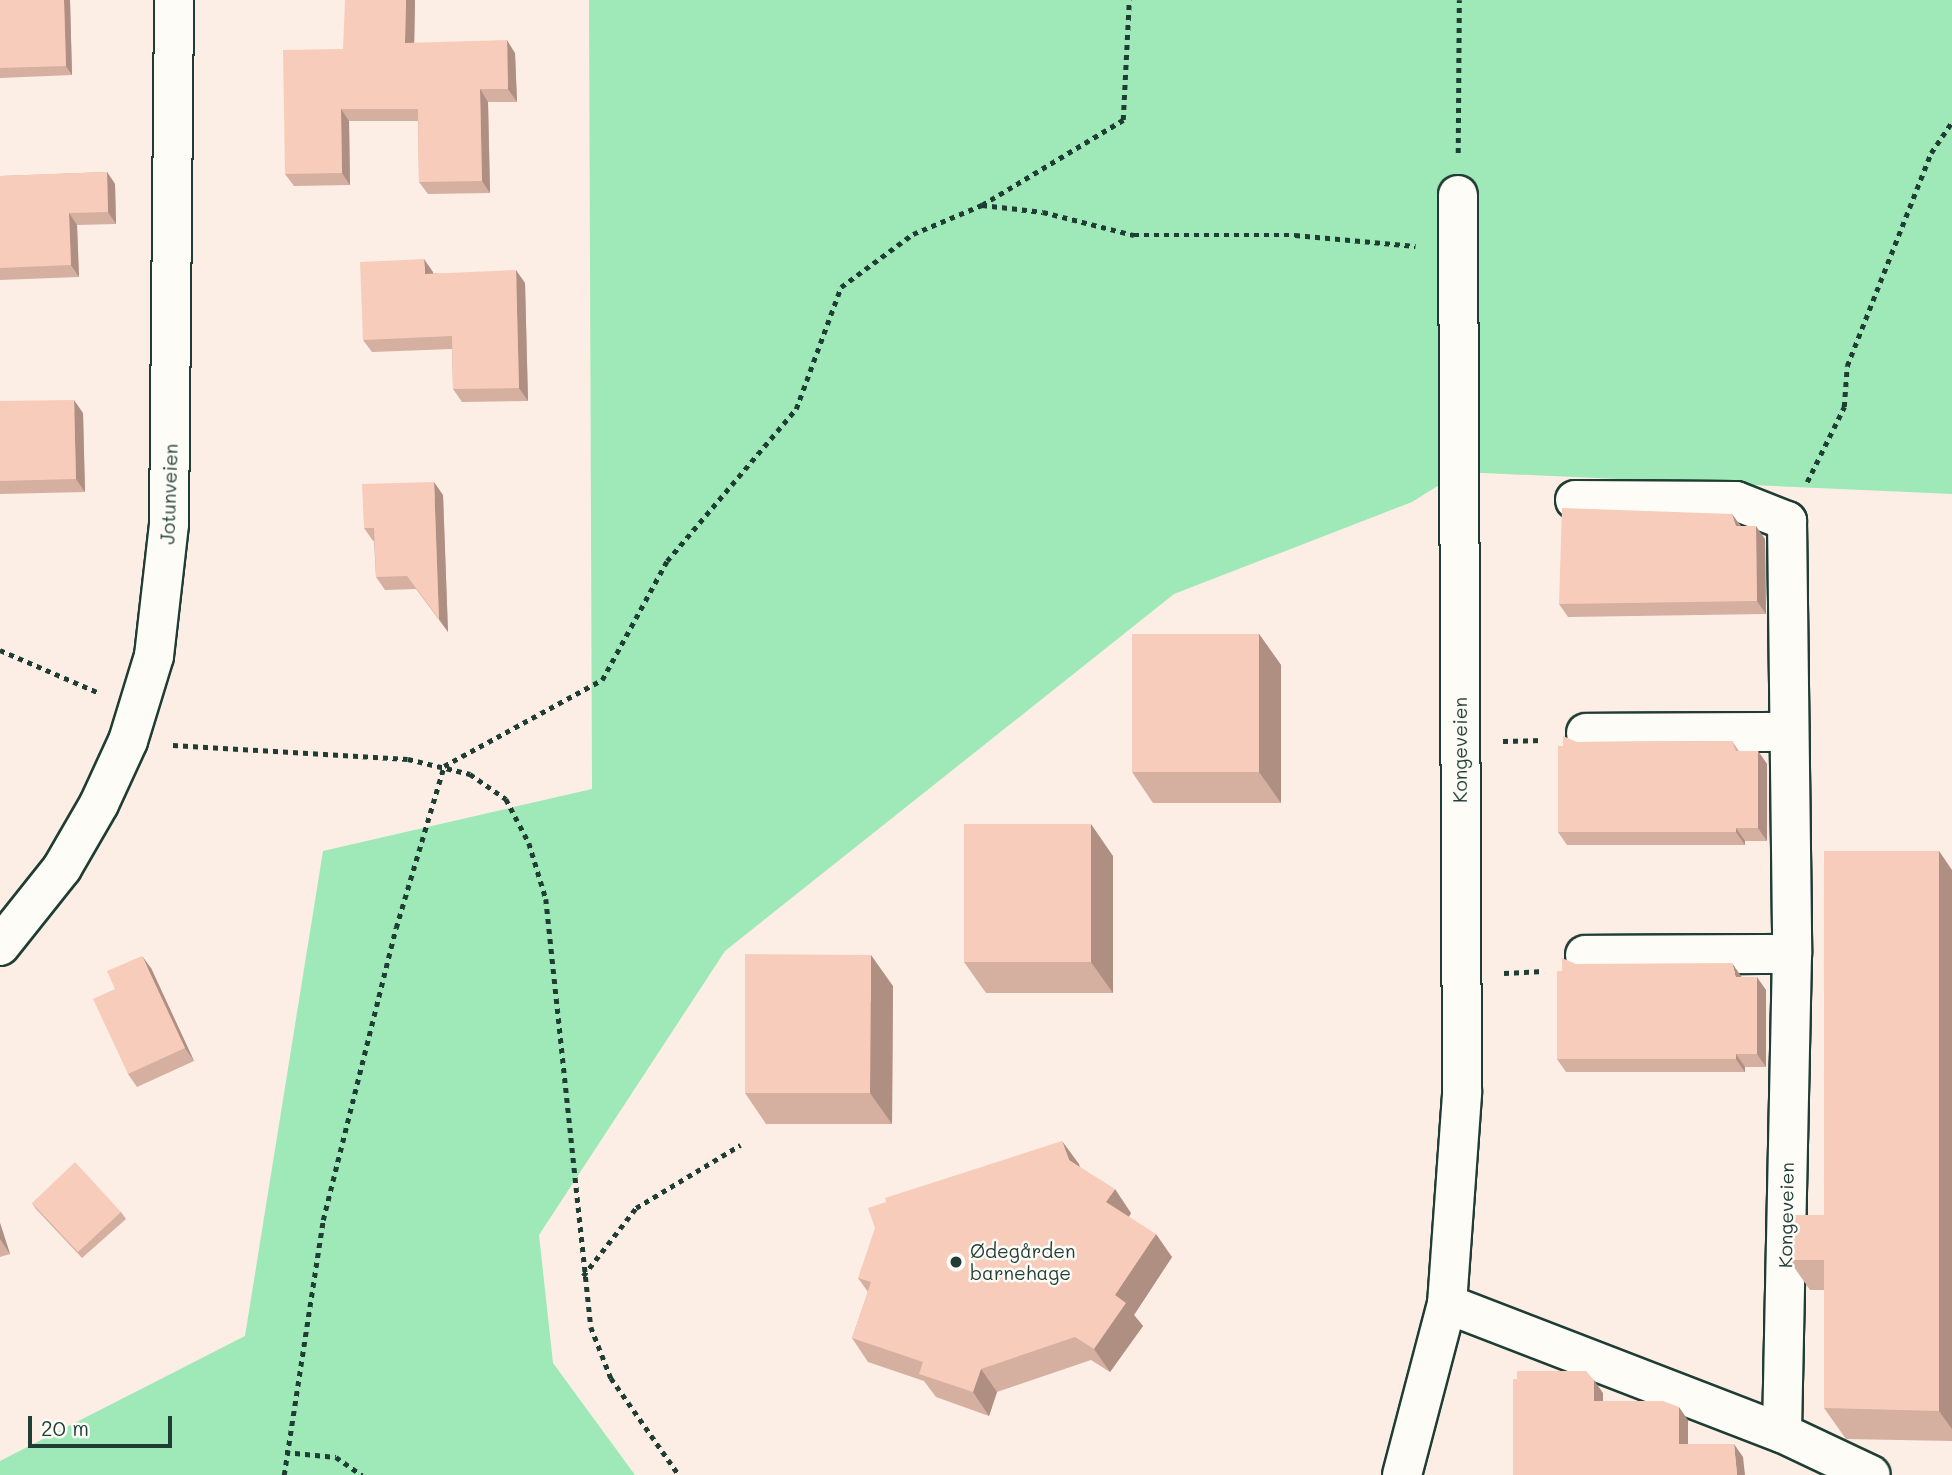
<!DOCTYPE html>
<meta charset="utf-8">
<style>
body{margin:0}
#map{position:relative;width:1952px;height:1475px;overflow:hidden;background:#fceee5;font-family:Mali,sans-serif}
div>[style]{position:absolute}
.green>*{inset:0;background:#9fe8b7}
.path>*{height:4.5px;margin-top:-2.25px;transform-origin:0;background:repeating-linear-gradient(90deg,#1f3d34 0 5px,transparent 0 10px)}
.roads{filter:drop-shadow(2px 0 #1f3d34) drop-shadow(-2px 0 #1f3d34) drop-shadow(0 2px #1f3d34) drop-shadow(0 -2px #1f3d34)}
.street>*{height:38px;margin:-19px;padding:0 19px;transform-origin:19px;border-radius:19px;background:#fdfcf7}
.wall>*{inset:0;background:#d5afa0}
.shaded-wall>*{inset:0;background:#ae8f82}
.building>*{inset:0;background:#f8ccba}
.dots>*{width:19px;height:19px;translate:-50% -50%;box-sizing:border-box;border:4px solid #fdfcf7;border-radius:50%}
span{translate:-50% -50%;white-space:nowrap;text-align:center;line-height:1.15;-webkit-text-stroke:5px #fdfcf7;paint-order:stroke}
.street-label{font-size:19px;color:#1f3d34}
.poi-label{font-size:19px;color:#1f3d34}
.left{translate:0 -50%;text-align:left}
.scale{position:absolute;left:28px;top:1416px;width:144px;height:32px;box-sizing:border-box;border:4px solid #1f3d34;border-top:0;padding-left:9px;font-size:21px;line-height:24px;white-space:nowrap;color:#1f3d34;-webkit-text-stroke:5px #fdfcf7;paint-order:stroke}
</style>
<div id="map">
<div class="green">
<div style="clip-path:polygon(589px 0,1952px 0,1952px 494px,1460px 472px,1412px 502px,1174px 594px,725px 951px,539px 1235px,553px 1363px,635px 1475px,0 1475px,0 1461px,245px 1336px,323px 851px,592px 789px)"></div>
</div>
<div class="path">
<div style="left:1458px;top:153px;width:153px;rotate:-89.6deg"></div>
<div style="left:982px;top:205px;width:165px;rotate:-31.1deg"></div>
<div style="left:1123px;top:120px;width:120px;rotate:-87.1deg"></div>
<div style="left:1807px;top:482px;width:84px;rotate:-63.7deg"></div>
<div style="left:1844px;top:407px;width:41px;rotate:-85.8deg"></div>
<div style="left:1847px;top:366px;width:229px;rotate:-68.5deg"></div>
<div style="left:1931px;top:153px;width:37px;rotate:-56deg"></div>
<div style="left:0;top:650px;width:106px;rotate:23.4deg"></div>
<div style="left:1503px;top:741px;width:40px;rotate:-1.4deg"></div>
<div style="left:173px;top:745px;width:235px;rotate:3.4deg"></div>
<div style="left:408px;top:759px;width:64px;rotate:13.6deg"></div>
<div style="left:470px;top:774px;width:44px;rotate:34.8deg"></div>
<div style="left:506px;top:799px;width:50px;rotate:62.4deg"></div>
<div style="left:529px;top:843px;width:59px;rotate:73.1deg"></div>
<div style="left:546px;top:899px;width:430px;rotate:84deg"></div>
<div style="left:591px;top:1327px;width:55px;rotate:68.6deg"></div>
<div style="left:611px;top:1378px;width:118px;rotate:55deg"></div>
<div style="left:1504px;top:973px;width:40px;rotate:-2.9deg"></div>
<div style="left:583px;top:1276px;width:86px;rotate:-52.1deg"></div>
<div style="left:636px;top:1208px;width:122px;rotate:-31.2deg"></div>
<div style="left:285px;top:1452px;width:51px;rotate:5.6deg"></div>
<div style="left:336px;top:1457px;width:32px;rotate:35deg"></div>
<div style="left:284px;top:1475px;width:258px;rotate:-81.3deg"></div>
<div style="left:323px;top:1220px;width:301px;rotate:-76deg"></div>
<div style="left:396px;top:928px;width:169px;rotate:-73.5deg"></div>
<div style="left:444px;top:766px;width:180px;rotate:-28.6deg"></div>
<div style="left:602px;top:680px;width:136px;rotate:-61.4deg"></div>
<div style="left:667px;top:561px;width:199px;rotate:-49.7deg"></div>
<div style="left:796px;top:409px;width:130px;rotate:-69.8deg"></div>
<div style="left:841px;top:287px;width:89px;rotate:-36.4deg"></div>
<div style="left:913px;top:234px;width:75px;rotate:-22.8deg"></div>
<div style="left:982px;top:205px;width:61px;rotate:6.5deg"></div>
<div style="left:1043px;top:212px;width:94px;rotate:14.2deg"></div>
<div style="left:1134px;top:235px;width:161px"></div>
<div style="left:1295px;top:235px;width:121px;rotate:5.2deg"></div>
</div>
<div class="roads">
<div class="street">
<div style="left:1575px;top:500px;width:161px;rotate:0.4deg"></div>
<div style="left:1736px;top:501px;width:55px;rotate:21.4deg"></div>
<div style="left:1787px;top:521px;width:433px;rotate:89.3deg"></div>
<div style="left:1792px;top:954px;width:479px;rotate:91.2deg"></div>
<div style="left:1586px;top:733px;width:203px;rotate:-0.3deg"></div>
<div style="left:0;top:946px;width:100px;rotate:-51.5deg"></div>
<div style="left:62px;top:868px;width:74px;rotate:-60deg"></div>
<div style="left:99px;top:804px;width:69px;rotate:-65.3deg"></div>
<div style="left:128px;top:741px;width:89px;rotate:-73deg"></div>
<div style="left:154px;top:656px;width:133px;rotate:-83.5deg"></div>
<div style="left:169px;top:524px;width:524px;rotate:-89.45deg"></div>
<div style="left:1585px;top:955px;width:207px;rotate:-0.3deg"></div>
<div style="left:1447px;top:1304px;width:359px;rotate:21.1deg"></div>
<div style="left:1782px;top:1433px;width:98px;rotate:25.3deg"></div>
<div style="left:1402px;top:1475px;width:177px;rotate:-75.3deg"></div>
<div style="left:1447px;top:1304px;width:212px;rotate:-85.9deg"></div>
<div style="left:1462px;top:1093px;width:898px;rotate:-90.26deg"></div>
</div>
</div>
<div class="wall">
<div style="clip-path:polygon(0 0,70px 0,72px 75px,0 78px)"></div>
<div style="clip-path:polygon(415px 0,414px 43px,515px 53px,517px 102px,488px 102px,490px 193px,428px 194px,419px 182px,418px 121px,349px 121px,350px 185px,294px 186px,285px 174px,343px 49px)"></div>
<div style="clip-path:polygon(107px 172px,115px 184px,116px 224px,77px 225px,79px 277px,0 280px,0 176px)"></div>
<div style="clip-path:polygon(433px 272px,433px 273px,525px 283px,528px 401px,462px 402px,453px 389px,452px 349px,372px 352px,363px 340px)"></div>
<div style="clip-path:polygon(0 401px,83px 413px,85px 492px,0 494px)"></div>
<div style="clip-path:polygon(443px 495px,448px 632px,416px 589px,385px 590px,376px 577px,374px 541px,373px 541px,364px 528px)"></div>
<div style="clip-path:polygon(1732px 514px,1741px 526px,1765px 539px,1766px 614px,1568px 617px,1559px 604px)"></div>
<div style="clip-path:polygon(1259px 634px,1281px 665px,1281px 803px,1153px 803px,1132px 772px)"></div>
<div style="clip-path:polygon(1732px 741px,1739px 751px,1758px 751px,1767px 764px,1767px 841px,1745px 841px,1745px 845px,1567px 845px,1558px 832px,1563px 746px,1577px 742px)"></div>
<div style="clip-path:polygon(1113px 856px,1113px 993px,986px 993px,964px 962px)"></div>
<div style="clip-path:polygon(1952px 870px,1952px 1441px,1846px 1439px,1824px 1408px,1824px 1290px,1810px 1290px,1789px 1260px,1824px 1215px)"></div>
<div style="clip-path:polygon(1576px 964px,1742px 977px,1766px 990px,1766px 1067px,1745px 1067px,1745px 1072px,1566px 1072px,1557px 1059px,1562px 971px)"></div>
<div style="clip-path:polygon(151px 968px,194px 1061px,137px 1087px,128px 1074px,115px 989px)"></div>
<div style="clip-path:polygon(893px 986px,892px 1124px,766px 1124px,745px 1093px)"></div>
<div style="clip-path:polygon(1079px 1164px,1079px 1167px,1131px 1213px,1129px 1217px,1172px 1257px,1134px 1315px,1143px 1326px,1110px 1372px,1091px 1360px,997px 1392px,989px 1416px,936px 1397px,924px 1381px,868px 1362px,852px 1338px,868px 1292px,858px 1278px)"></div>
<div style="clip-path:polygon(32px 1203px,121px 1212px,126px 1219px,82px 1258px,36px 1209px)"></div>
<div style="clip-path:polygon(0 1223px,10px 1254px,0 1257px)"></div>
</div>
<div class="shaded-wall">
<div style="clip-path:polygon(64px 0,70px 0,72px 75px,66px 66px)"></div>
<div style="clip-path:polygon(406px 0,415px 0,414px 55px,405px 43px)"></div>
<div style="clip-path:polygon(507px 40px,515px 53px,517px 102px,508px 89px)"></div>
<div style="clip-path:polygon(480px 89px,488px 102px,490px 193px,482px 181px)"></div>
<div style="clip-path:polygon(341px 109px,349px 121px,350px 185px,342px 173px)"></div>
<div style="clip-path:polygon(107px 172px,115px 184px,116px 224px,108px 212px)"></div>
<div style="clip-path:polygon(69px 213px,77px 225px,79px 277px,71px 265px)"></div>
<div style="clip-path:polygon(424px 259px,433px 272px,434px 286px,425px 274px)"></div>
<div style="clip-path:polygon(516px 270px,525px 283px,528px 401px,519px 388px)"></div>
<div style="clip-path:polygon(74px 400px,83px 413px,85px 492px,76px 479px)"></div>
<div style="clip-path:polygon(434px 482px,443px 495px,448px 632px,439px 619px)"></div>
<div style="clip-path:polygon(1732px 514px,1741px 527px,1736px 526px)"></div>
<div style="clip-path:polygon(1756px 526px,1765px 539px,1766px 614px,1757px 601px)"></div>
<div style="clip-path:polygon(1259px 634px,1281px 665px,1281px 803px,1259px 772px)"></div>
<div style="clip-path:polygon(1758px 751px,1767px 764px,1767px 841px,1758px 828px)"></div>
<div style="clip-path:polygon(1091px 824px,1113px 856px,1113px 993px,1091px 962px)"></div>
<div style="clip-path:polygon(1736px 828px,1745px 841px,1745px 845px,1736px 832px)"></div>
<div style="clip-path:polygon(1939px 851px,1952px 870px,1952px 1429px,1939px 1411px)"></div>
<div style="clip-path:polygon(871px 955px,893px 986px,892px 1124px,870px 1093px)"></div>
<div style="clip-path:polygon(142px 956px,151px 968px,194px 1061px,185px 1048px)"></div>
<div style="clip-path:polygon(1732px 963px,1741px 976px,1745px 990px,1736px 977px)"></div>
<div style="clip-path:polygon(1757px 977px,1766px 990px,1766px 1067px,1757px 1054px)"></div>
<div style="clip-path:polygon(1736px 1054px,1745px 1067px,1745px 1072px,1736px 1059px)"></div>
<div style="clip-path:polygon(1062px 1141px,1079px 1164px,1085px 1183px,1069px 1160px)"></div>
<div style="clip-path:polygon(1115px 1189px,1131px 1213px,1123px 1226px,1106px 1202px)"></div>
<div style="clip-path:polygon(0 1223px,10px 1254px,0 1239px)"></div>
<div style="clip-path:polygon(1156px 1234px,1172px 1257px,1134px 1315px,1143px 1326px,1110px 1372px,1094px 1349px,1115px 1295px)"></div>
<div style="clip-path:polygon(981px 1369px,997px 1392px,989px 1416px,973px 1392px)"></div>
<div style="clip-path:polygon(1594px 1380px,1603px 1393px,1603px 1414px,1594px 1401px)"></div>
<div style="clip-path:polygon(1679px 1407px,1688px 1420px,1688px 1457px,1679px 1444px)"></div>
<div style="clip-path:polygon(1734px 1444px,1743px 1457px,1745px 1475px,1737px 1475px)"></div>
</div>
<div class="building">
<div style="clip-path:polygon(0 0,64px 0,66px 66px,0 68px)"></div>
<div style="clip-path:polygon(345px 0,406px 0,405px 43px,507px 40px,508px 89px,480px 89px,482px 181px,419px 182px,418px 109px,341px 109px,342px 173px,285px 174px,283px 50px,343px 49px)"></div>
<div style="clip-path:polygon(107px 172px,108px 212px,69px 213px,71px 265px,0 268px,0 176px)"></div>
<div style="clip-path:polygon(424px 259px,425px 274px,516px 270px,519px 388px,453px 389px,452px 336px,363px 340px,360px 262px)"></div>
<div style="clip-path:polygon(74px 400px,76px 479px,0 481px,0 401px)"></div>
<div style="clip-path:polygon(434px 482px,439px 619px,407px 576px,376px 577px,374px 528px,364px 528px,362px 484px)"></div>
<div style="clip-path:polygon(1562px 508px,1732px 514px,1736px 526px,1756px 526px,1757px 601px,1559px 604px)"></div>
<div style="clip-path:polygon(1132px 634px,1259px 634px,1259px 772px,1132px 772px)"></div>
<div style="clip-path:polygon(1563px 736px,1577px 742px,1732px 741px,1736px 751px,1758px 751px,1758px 828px,1736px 828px,1736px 832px,1558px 832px,1558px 746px,1563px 746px)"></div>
<div style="clip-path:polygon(964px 824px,1091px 824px,1091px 962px,964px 962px)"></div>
<div style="clip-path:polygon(1824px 851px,1939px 851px,1939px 1411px,1824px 1408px,1824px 1260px,1789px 1260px,1789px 1215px,1824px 1215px)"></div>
<div style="clip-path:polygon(745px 954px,871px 955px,870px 1093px,745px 1093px)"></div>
<div style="clip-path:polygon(142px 956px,185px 1048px,128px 1074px,93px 999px,115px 989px,107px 971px)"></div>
<div style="clip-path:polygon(1562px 958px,1576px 964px,1732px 963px,1736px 977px,1757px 977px,1757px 1054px,1736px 1054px,1736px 1059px,1557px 1059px,1557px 971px,1562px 971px)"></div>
<div style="clip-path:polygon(1062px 1141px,1069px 1160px,1115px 1189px,1106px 1202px,1156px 1234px,1115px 1295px,1126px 1303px,1094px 1349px,1075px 1337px,981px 1369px,973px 1392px,919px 1374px,923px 1362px,852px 1338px,871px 1282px,858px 1278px,875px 1228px,868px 1208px,886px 1202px,885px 1198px)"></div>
<div style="clip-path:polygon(75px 1162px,121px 1212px,78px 1252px,32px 1203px)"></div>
<div style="clip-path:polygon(1517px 1371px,1586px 1371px,1594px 1380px,1594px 1401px,1663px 1401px,1679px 1407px,1679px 1444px,1734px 1444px,1737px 1475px,1513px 1475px,1513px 1379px,1517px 1379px)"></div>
</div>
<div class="dots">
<div style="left:956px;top:1262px;background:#1f3d34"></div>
</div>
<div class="street-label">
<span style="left:169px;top:494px;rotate:-88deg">Jotunveien</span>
<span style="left:1460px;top:750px;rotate:-90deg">Kongeveien</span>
<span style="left:1786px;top:1215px;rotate:-89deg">Kongeveien</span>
</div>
<div class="poi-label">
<span class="left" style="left:970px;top:1262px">Ødegården<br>barnehage</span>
</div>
<div class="scale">20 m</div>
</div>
